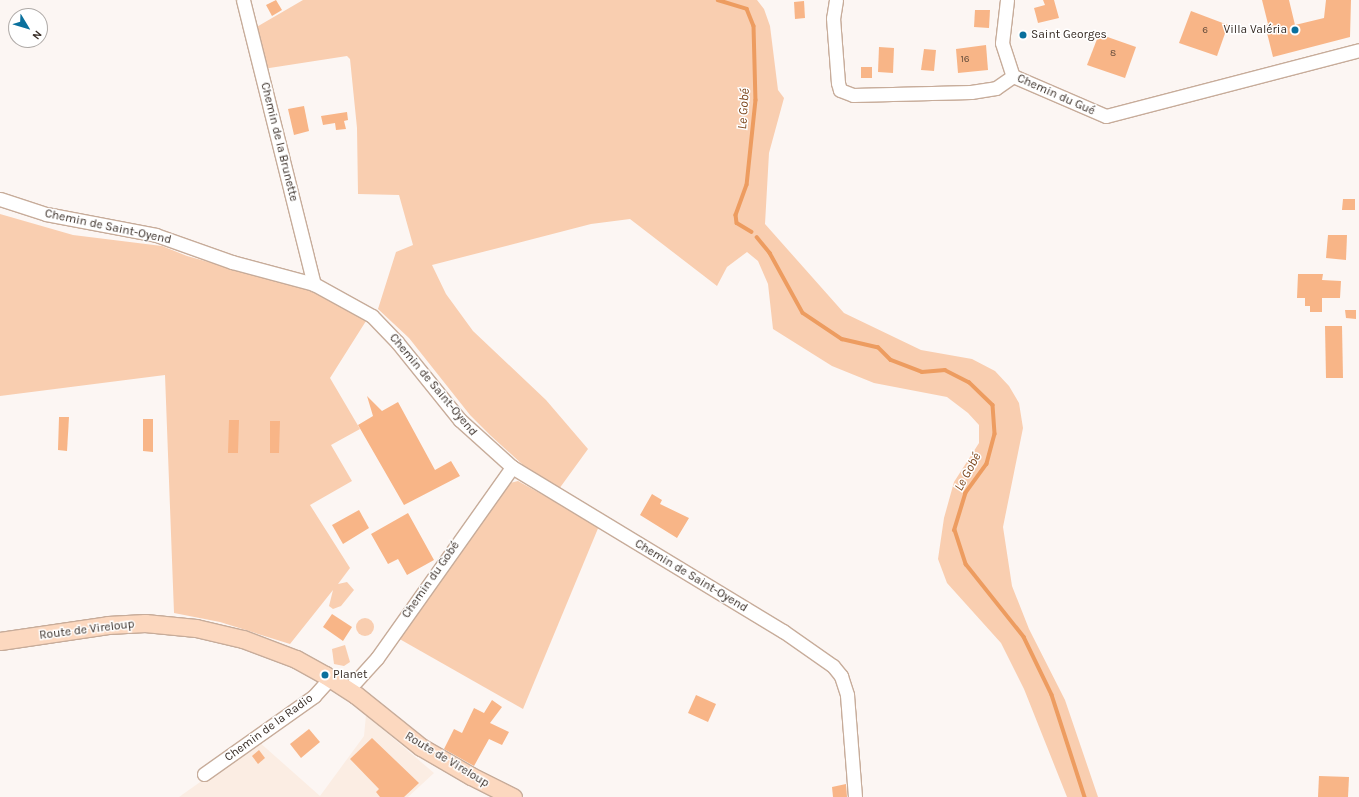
<!DOCTYPE html>
<meta charset="utf-8">
<style>
body{margin:0}
#map{position:relative;width:1359px;height:797px;overflow:hidden;background:#fcf6f3;font-family:Karla,sans-serif}
div>[style]{position:absolute}
.built>*{inset:0;background:#fbede3}
.green>*{inset:0;background:#f9ceb0}
.round{border-radius:50%}
.stream>*{height:3.5px;margin:-1.75px;padding:0 1.75px;transform-origin:1.75px;border-radius:1.75px;background:#ed9c60}
.building>*{inset:0;background:#f8b587}
.roads{filter:drop-shadow(1px 0 #c7ac9a) drop-shadow(-1px 0 #c7ac9a) drop-shadow(0 1px #c7ac9a) drop-shadow(0 -1px #c7ac9a)}
.minor>*{height:13px;margin:-6.5px;padding:0 6.5px;transform-origin:6.5px;border-radius:6.5px;background:#fff}
.major>*{height:17px;margin:-8.5px;padding:0 8.5px;transform-origin:8.5px;border-radius:8.5px;background:#fcd8bf}
.dots>*{width:11px;height:11px;translate:-50% -50%;box-sizing:border-box;border:2px solid #fff;border-radius:50%}
span{translate:-50% -50%;white-space:nowrap;text-align:center;line-height:1.15;-webkit-text-stroke:3px #fff;paint-order:stroke}
.number-label{font-size:10px;color:#664e3d}
.number-label span{-webkit-text-stroke-width:0}
.poi-label{font-size:12px;color:#362b24}
.right{translate:-100% -50%;text-align:right}
.left{translate:0 -50%;text-align:left}
.street-label{font-size:12px;color:#362b24}
.water-label{font-size:13px;color:#7e481e;font-style:italic}
.north{position:absolute;left:8px;top:8px;width:40px;height:40px;box-sizing:border-box;background:#fff;border:1px solid #afaaa7;border-radius:50%;rotate:128deg;font-size:11px;font-weight:700;line-height:16px;text-align:center;color:#362b24}
.north::after{content:'';display:block;margin:auto;width:14px;height:18px;background:#0a709d;clip-path:polygon(50% 0,100% 100%,50% 72%,0 100%)}
</style>
<div id="map">
<div class="built">
<div style="clip-path:polygon(366px 715px,434px 773px,408px 797px,179px 797px,258px 741px,320px 796px,364px 736px)"></div>
</div>
<div class="green">
<div style="clip-path:polygon(303px 0,757px 0,764px 9px,770px 26px,778px 90px,784px 98px,769px 153px,765px 224px,844px 313px,921px 350px,972px 359px,995px 371px,1009px 386px,1019px 403px,1023px 428px,1003px 527px,1012px 586px,1029px 629px,1065px 700px,1098px 797px,1067px 797px,1024px 689px,1001px 643px,947px 583px,938px 559px,944px 518px,954px 482px,979px 443px,979px 425px,968px 413px,947px 397px,874px 383px,832px 366px,773px 329px,768px 284px,758px 261px,747px 252px,727px 267px,717px 286px,630px 219px,591px 224px,432px 265px,446px 294px,473px 331px,546px 400px,588px 449px,559px 489px,523px 465px,490px 435px,470px 415px,409px 338px,378px 309px,396px 252px,413px 245px,399px 195px,358px 194px,357px 128px,350px 59px,347px 56px,263px 69px,253px 29px)"></div>
<div style="clip-path:polygon(0 214px,73px 235px,162px 246px,187px 256px,312px 291px,366px 321px,330px 378px,360px 429px,331px 445px,352px 481px,310px 505px,350px 568px,338px 584px,347px 582px,354px 590px,341px 606px,333px 609px,329px 606px,333px 590px,290px 644px,220px 622px,174px 613px,165px 375px,0 396px)"></div>
<div style="clip-path:polygon(518px 481px,599px 526px,523px 709px,396px 637px,506px 484px)"></div>
<div class="round" style="left:356px;top:618px;width:18px;height:18px"></div>
<div style="clip-path:polygon(345px 645px,350px 662px,344px 666px,334px 664px,332px 649px)"></div>
</div>
<div class="stream">
<div style="left:718px;top:0;width:30px;rotate:17deg"></div>
<div style="left:747px;top:9px;width:18px;rotate:68deg"></div>
<div style="left:754px;top:26px;width:74px;rotate:88.5deg"></div>
<div style="left:756px;top:100px;width:85px;rotate:96deg"></div>
<div style="left:747px;top:185px;width:32px;rotate:110deg"></div>
<div style="left:736px;top:215px;width:8px;rotate:83deg"></div>
<div style="left:737px;top:223px;width:17px;rotate:31deg"></div>
<div style="left:757px;top:237px;width:21px;rotate:51deg"></div>
<div style="left:770px;top:253px;width:68px;rotate:61.2deg"></div>
<div style="left:803px;top:313px;width:47px;rotate:33.7deg"></div>
<div style="left:842px;top:339px;width:37px;rotate:13deg"></div>
<div style="left:878px;top:347px;width:18px;rotate:45deg"></div>
<div style="left:891px;top:360px;width:33px;rotate:21deg"></div>
<div style="left:922px;top:372px;width:23px;rotate:-5deg"></div>
<div style="left:945px;top:370px;width:27px;rotate:27deg"></div>
<div style="left:969px;top:382px;width:33px;rotate:44deg"></div>
<div style="left:993px;top:405px;width:29px;rotate:86deg"></div>
<div style="left:995px;top:434px;width:31px;rotate:105deg"></div>
<div style="left:987px;top:464px;width:36px;rotate:126deg"></div>
<div style="left:966px;top:493px;width:39px;rotate:107deg"></div>
<div style="left:955px;top:530px;width:36px;rotate:72deg"></div>
<div style="left:966px;top:564px;width:93px;rotate:51.5deg"></div>
<div style="left:1024px;top:637px;width:64px;rotate:64.2deg"></div>
<div style="left:1052px;top:695px;width:107px;rotate:72.1deg"></div>
</div>
<div class="building">
<div style="clip-path:polygon(276px 0,282px 10px,272px 16px,266px 5px)"></div>
<div style="clip-path:polygon(1043px 0,1054px 0,1059px 18px,1038px 23px,1034px 8px,1045px 5px)"></div>
<div style="clip-path:polygon(1262px 0,1289px 0,1295px 25px,1324px 18px,1326px 0,1351px 0,1350px 37px,1273px 57px,1265px 25px,1268px 24px)"></div>
<div style="clip-path:polygon(804px 1px,805px 18px,795px 19px,794px 2px)"></div>
<div style="clip-path:polygon(975px 10px,990px 10px,989px 28px,974px 27px)"></div>
<div style="clip-path:polygon(1191px 11px,1228px 25px,1217px 56px,1179px 43px)"></div>
<div style="clip-path:polygon(1099px 34px,1136px 47px,1125px 78px,1087px 65px)"></div>
<div style="clip-path:polygon(986px 45px,988px 70px,958px 73px,956px 49px)"></div>
<div style="clip-path:polygon(879px 47px,894px 48px,893px 73px,878px 72px)"></div>
<div style="clip-path:polygon(924px 49px,936px 50px,934px 71px,921px 70px)"></div>
<div style="clip-path:polygon(861px 67px,872px 67px,872px 78px,861px 78px)"></div>
<div style="clip-path:polygon(304px 106px,309px 131px,294px 135px,288px 109px)"></div>
<div style="clip-path:polygon(347px 112px,348px 120px,344px 121px,346px 129px,336px 130px,335px 123px,323px 125px,321px 116px)"></div>
<div style="clip-path:polygon(1343px 199px,1355px 199px,1355px 210px,1342px 210px)"></div>
<div style="clip-path:polygon(1328px 235px,1347px 235px,1346px 260px,1326px 258px)"></div>
<div style="clip-path:polygon(1298px 274px,1323px 274px,1322px 280px,1341px 281px,1340px 298px,1322px 298px,1322px 312px,1310px 312px,1310px 306px,1305px 306px,1305px 298px,1297px 298px)"></div>
<div style="clip-path:polygon(1345px 310px,1356px 310px,1356px 319px,1346px 318px)"></div>
<div style="clip-path:polygon(1325px 326px,1342px 326px,1343px 378px,1326px 378px)"></div>
<div style="clip-path:polygon(367px 396px,382px 411px,398px 402px,435px 470px,451px 461px,460px 476px,404px 505px,358px 425px,373px 416px)"></div>
<div style="clip-path:polygon(59px 417px,69px 417px,67px 451px,58px 450px)"></div>
<div style="clip-path:polygon(143px 419px,153px 419px,153px 452px,143px 451px)"></div>
<div style="clip-path:polygon(229px 420px,239px 420px,238px 453px,228px 453px)"></div>
<div style="clip-path:polygon(270px 421px,280px 421px,279px 453px,270px 453px)"></div>
<div style="clip-path:polygon(652px 494px,662px 500px,660px 504px,689px 518px,677px 538px,640px 515px)"></div>
<div style="clip-path:polygon(359px 510px,369px 528px,343px 544px,332px 525px)"></div>
<div style="clip-path:polygon(408px 513px,434px 560px,407px 575px,398px 559px,388px 564px,371px 534px)"></div>
<div style="clip-path:polygon(332px 614px,352px 627px,343px 641px,323px 627px)"></div>
<div style="clip-path:polygon(696px 695px,716px 704px,708px 722px,688px 713px)"></div>
<div style="clip-path:polygon(492px 700px,502px 707px,490px 723px,509px 732px,502px 745px,489px 739px,474px 766px,444px 749px,454px 729px,462px 733px,474px 708px,484px 713px)"></div>
<div style="clip-path:polygon(309px 729px,320px 742px,301px 758px,290px 744px)"></div>
<div style="clip-path:polygon(372px 738px,419px 783px,404px 797px,380px 797px,376px 792px,379px 789px,350px 759px)"></div>
<div style="clip-path:polygon(259px 750px,265px 758px,258px 764px,252px 756px)"></div>
<div style="clip-path:polygon(1319px 776px,1349px 777px,1348px 797px,1318px 797px)"></div>
<div style="clip-path:polygon(846px 784px,847px 797px,833px 797px,832px 787px)"></div>
</div>
<div class="roads">
<div class="minor">
<div style="left:243px;top:0;width:293px;rotate:76deg"></div>
<div style="left:836px;top:0;width:18px;rotate:99deg"></div>
<div style="left:833px;top:18px;width:65px;rotate:85.6deg"></div>
<div style="left:838px;top:83px;width:7px;rotate:74deg"></div>
<div style="left:840px;top:90px;width:14px;rotate:21deg"></div>
<div style="left:853px;top:95px;width:118px;rotate:-1.5deg"></div>
<div style="left:971px;top:92px;width:25px;rotate:-9deg"></div>
<div style="left:996px;top:88px;width:21px;rotate:-35deg"></div>
<div style="left:1013px;top:76px;width:101px;rotate:23.3deg"></div>
<div style="left:1106px;top:116px;width:261px;rotate:-14.6deg"></div>
<div style="left:1007px;top:0;width:43px;rotate:96.6deg"></div>
<div style="left:1002px;top:43px;width:35px;rotate:72deg"></div>
<div style="left:0;top:199px;width:48px;rotate:18.1deg"></div>
<div style="left:46px;top:214px;width:112px;rotate:10.8deg"></div>
<div style="left:156px;top:235px;width:81px;rotate:19.6deg"></div>
<div style="left:232px;top:262px;width:85px;rotate:15deg"></div>
<div style="left:314px;top:284px;width:66px;rotate:28.9deg"></div>
<div style="left:372px;top:316px;width:36px;rotate:46deg"></div>
<div style="left:397px;top:342px;width:100px;rotate:51.1deg"></div>
<div style="left:460px;top:420px;width:70px;rotate:42.1deg"></div>
<div style="left:512px;top:467px;width:317px;rotate:31.2deg"></div>
<div style="left:783px;top:631px;width:61px;rotate:35deg"></div>
<div style="left:833px;top:666px;width:13px;rotate:51deg"></div>
<div style="left:841px;top:676px;width:20px;rotate:72deg"></div>
<div style="left:847px;top:695px;width:102px;rotate:85.5deg"></div>
<div style="left:348px;top:690px;width:43px;rotate:-47.8deg"></div>
<div style="left:377px;top:658px;width:234px;rotate:-54.7deg"></div>
<div style="left:204px;top:774px;width:135px;rotate:-35.3deg"></div>
<div style="left:314px;top:696px;width:24px;rotate:-48deg"></div>
</div>
<div class="major">
<div style="left:0;top:641px;width:109px;rotate:-8.4deg"></div>
<div style="left:108px;top:625px;width:37px;rotate:-3deg"></div>
<div style="left:145px;top:623px;width:51px;rotate:5.6deg"></div>
<div style="left:196px;top:628px;width:48px;rotate:13.2deg"></div>
<div style="left:243px;top:639px;width:57px;rotate:20.7deg"></div>
<div style="left:296px;top:659px;width:33px;rotate:29deg"></div>
<div style="left:325px;top:675px;width:37px;rotate:33deg"></div>
<div style="left:356px;top:695px;width:83px;rotate:38.7deg"></div>
<div style="left:421px;top:747px;width:58px;rotate:30.1deg"></div>
<div style="left:471px;top:776px;width:47px;rotate:26.6deg"></div>
</div>
</div>
<div class="dots">
<div style="left:1295px;top:30px;background:#0a709d"></div>
<div style="left:1023px;top:35px;background:#0a709d"></div>
<div style="left:325px;top:675px;background:#0a709d"></div>
</div>
<div class="number-label">
<span style="left:1205px;top:31px">6</span>
<span style="left:1113px;top:54px">8</span>
<span style="left:965px;top:60px">16</span>
</div>
<div class="poi-label">
<span class="right" style="left:1287px;top:30px">Villa Valéria</span>
<span class="left" style="left:1031px;top:35px">Saint Georges</span>
<span class="left" style="left:333px;top:675px">Planet</span>
</div>
<div class="street-label">
<span style="left:1056px;top:95px;rotate:24deg">Chemin du Gué</span>
<span style="left:279px;top:142px;rotate:76deg">Chemin de la Brunette</span>
<span style="left:108px;top:227px;rotate:12deg">Chemin de Saint-Oyend</span>
<span style="left:433px;top:385px;rotate:50deg">Chemin de Saint-Oyend</span>
<span style="left:691px;top:576px;rotate:31deg">Chemin de Saint-Oyend</span>
<span style="left:431px;top:580px;rotate:-55deg">Chemin du Gobé</span>
<span style="left:87px;top:630px;rotate:-7deg">Route de Vireloup</span>
<span style="left:269px;top:728px;rotate:-36deg">Chemin de la Radio</span>
<span style="left:447px;top:760px;rotate:31deg">Route de Vireloup</span>
</div>
<div class="water-label">
<span style="left:744px;top:109px;rotate:-86deg">Le Gobé</span>
<span style="left:968px;top:472px;rotate:-61deg">Le Gobé</span>
</div>
<div class="north">N</div>
</div>
